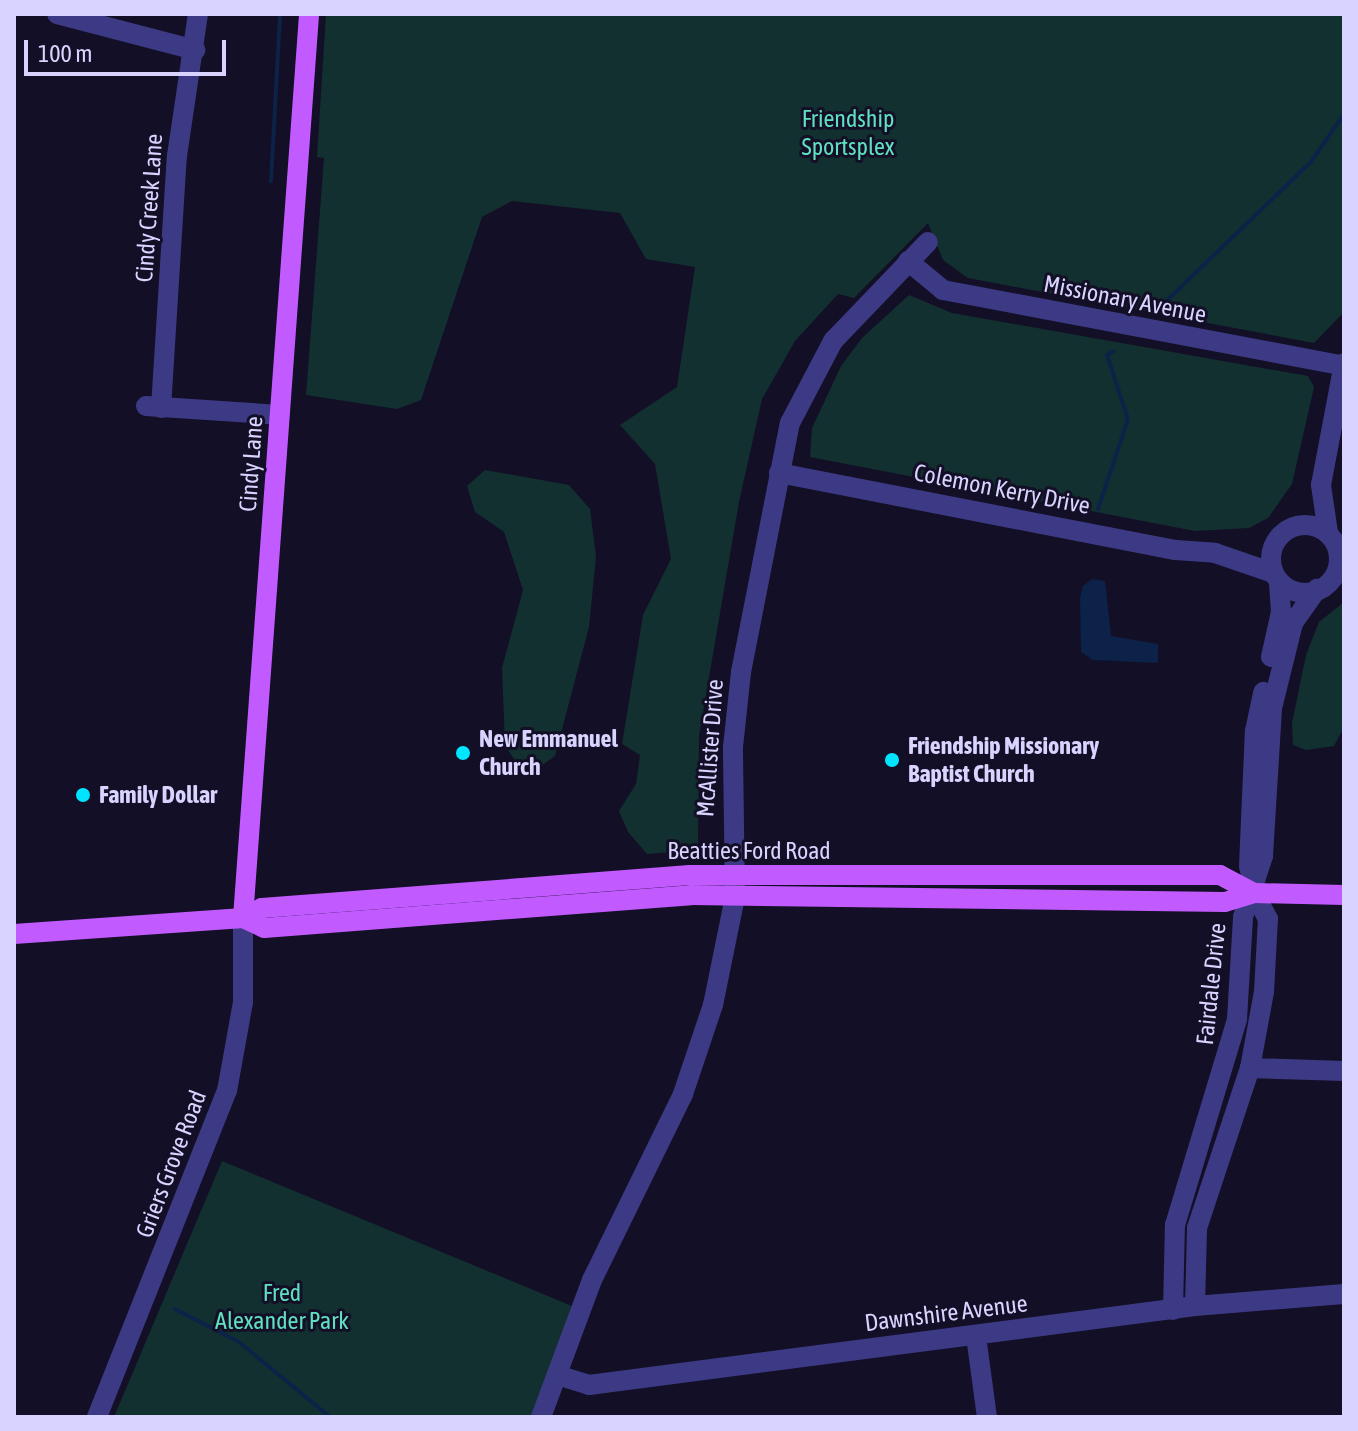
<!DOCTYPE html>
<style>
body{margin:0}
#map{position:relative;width:1358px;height:1431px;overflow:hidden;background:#130f26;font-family:"Asap Condensed",sans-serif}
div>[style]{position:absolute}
.green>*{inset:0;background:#12302f}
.water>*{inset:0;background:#0c2248}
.stream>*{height:4px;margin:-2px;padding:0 2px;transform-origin:2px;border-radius:2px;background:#0c2248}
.minor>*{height:20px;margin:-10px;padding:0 10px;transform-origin:10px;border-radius:10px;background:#3d3a85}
.minor>.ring{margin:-10px;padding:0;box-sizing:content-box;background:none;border:20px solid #3d3a85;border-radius:50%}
.major>*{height:20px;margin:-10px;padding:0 10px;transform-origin:10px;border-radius:10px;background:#c25bff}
.dots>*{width:22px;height:22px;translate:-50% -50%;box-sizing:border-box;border:4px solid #130f26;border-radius:50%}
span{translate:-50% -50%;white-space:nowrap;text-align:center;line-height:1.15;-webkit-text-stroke:6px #130f26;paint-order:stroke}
.park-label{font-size:24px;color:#5fe0c0}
.street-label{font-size:24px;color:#d9d4ff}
.poi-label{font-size:24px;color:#d9d4ff;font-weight:700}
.left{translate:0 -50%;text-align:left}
.frame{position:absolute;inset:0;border:16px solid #d9d4ff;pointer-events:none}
.scale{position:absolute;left:24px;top:40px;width:202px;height:36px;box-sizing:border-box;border:4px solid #d9d4ff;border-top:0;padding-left:10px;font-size:24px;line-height:28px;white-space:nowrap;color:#d9d4ff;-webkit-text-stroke:6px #130f26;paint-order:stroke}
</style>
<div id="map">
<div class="green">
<div style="clip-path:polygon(326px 14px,1344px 14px,1344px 312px,1314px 343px,968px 278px,943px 260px,928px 223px,854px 298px,838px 294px,795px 341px,762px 399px,739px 502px,699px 736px,698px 850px,647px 854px,628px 832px,619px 811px,636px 784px,640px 755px,622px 744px,643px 615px,671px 559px,655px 464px,620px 425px,677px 387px,695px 267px,646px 259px,620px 213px,512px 201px,482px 217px,421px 400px,397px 409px,306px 395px,324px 158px,317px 157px)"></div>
<div style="clip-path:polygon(909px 295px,952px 313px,1308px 376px,1314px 387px,1292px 484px,1268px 518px,1249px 528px,1195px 531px,810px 457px,812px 428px,841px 366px,862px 338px)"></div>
<div style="clip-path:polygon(485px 470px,569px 485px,590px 509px,596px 557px,589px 627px,555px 756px,534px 771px,519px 767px,505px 745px,502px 668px,523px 590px,504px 532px,475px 512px,467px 486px)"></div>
<div style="clip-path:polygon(1344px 602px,1344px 727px,1334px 746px,1306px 750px,1293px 745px,1292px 723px,1306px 655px,1319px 622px)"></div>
<div style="clip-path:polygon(222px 1161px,572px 1306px,531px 1417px,114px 1417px)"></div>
</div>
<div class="water">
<div style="clip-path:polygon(1092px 579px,1105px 581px,1111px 636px,1158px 644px,1158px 663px,1093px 660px,1081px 652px,1080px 598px,1083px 586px)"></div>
</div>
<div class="stream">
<div style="left:271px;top:181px;width:167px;rotate:-86.9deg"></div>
<div style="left:1158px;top:309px;width:212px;rotate:-43.9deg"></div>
<div style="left:1311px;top:162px;width:58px;rotate:-55.5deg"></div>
<div style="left:1098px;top:509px;width:95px;rotate:-71.6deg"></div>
<div style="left:1128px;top:419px;width:67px;rotate:-108.2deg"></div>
<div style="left:1107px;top:355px;width:8px;rotate:-30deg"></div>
<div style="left:175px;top:1309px;width:72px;rotate:27.3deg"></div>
<div style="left:239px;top:1342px;width:118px;rotate:39.5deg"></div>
</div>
<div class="minor">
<div style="left:57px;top:14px;width:143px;rotate:14.6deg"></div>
<div style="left:908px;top:261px;width:45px;rotate:39.6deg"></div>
<div style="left:943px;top:290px;width:408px;rotate:10.7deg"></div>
<div style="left:146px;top:406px;width:134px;rotate:3.8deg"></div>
<div style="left:161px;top:408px;width:253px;rotate:-86.4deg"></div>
<div style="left:177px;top:156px;width:144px;rotate:-81.6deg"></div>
<div style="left:779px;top:473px;width:404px;rotate:11deg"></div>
<div style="left:1176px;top:550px;width:39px;rotate:4deg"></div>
<div style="left:1215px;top:553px;width:61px;rotate:19deg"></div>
<div class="ring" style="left:1271px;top:525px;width:48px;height:48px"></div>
<div style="left:1328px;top:533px;width:49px;rotate:-98.3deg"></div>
<div style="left:1321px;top:485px;width:124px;rotate:-79.3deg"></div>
<div style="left:1271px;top:657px;width:46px;rotate:-77.5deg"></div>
<div style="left:1281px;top:612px;width:30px;rotate:-94deg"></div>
<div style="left:1250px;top:1068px;width:94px;rotate:1.8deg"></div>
<div style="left:1195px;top:1306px;width:78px;rotate:-88.5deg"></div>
<div style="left:1197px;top:1228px;width:169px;rotate:-71.7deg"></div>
<div style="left:1250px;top:1068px;width:77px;rotate:-79.6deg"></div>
<div style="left:1264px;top:992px;width:73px;rotate:-86.9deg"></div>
<div style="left:1268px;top:919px;width:30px;rotate:-118deg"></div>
<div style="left:1254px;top:893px;width:27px;rotate:-100deg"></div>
<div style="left:1249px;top:866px;width:135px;rotate:-87.5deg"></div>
<div style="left:1255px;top:731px;width:40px;rotate:-78deg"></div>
<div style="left:1173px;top:1310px;width:85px;rotate:-88.7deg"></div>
<div style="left:1175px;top:1225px;width:215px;rotate:-73.2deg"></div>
<div style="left:1237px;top:1019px;width:102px;rotate:-86.6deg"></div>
<div style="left:1243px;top:917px;width:64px;rotate:-71.8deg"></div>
<div style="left:1263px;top:856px;width:148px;rotate:-86.5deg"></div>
<div style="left:1272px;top:708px;width:88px;rotate:-76.1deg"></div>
<div style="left:1293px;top:623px;width:42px;rotate:-54.8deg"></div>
<div style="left:976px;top:1336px;width:82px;rotate:82.3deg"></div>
<div style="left:557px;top:1375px;width:34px;rotate:17deg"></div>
<div style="left:589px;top:1385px;width:611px;rotate:-7.43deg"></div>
<div style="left:1195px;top:1306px;width:149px;rotate:-4.6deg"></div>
<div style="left:97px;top:1417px;width:351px;rotate:-68.3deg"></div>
<div style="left:227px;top:1091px;width:90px;rotate:-79.8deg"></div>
<div style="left:243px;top:1002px;width:84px;rotate:-90deg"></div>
<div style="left:541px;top:1417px;width:146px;rotate:-69.6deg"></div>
<div style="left:592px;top:1280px;width:207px;rotate:-63.9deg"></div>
<div style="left:683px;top:1094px;width:94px;rotate:-71.4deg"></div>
<div style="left:713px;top:1005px;width:110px;rotate:-78.5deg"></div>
<div style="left:735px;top:897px;width:150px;rotate:-90.8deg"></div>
<div style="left:733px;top:747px;width:75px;rotate:-83.9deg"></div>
<div style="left:741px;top:672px;width:254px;rotate:-78.9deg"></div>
<div style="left:790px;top:423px;width:93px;rotate:-62.3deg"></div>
<div style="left:833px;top:341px;width:137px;rotate:-46.2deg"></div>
</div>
<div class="major">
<div style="left:243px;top:918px;width:23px;rotate:25deg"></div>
<div style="left:264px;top:928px;width:428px;rotate:-4.4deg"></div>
<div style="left:691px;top:895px;width:534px;rotate:0.75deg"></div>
<div style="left:1225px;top:902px;width:30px;rotate:-17deg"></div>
<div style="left:1254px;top:893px;width:90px;rotate:1.3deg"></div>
<div style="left:243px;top:918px;width:906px;rotate:-85.82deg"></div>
<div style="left:14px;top:934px;width:230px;rotate:-4deg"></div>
<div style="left:243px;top:918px;width:21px;rotate:-28deg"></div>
<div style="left:262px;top:908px;width:429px;rotate:-4.4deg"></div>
<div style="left:690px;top:875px;width:530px"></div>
<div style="left:1220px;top:875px;width:38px;rotate:28deg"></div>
</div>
<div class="dots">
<div style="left:463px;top:753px;background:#00e5ff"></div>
<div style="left:892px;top:760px;background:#00e5ff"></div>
<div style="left:83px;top:795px;background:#00e5ff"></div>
</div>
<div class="park-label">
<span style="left:848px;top:133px">Friendship<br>Sportsplex</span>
<span style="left:282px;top:1307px">Fred<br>Alexander Park</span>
</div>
<div class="street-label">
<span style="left:149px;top:208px;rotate:-86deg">Cindy Creek Lane</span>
<span style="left:1125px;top:299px;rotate:11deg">Missionary Avenue</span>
<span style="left:251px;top:464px;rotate:-86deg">Cindy Lane</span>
<span style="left:1002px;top:489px;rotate:11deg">Colemon Kerry Drive</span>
<span style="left:710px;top:748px;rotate:-86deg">McAllister Drive</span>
<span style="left:749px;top:851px">Beatties Ford Road</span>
<span style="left:1211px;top:984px;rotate:-84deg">Fairdale Drive</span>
<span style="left:171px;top:1164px;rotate:-69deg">Griers Grove Road</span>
<span style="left:946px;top:1313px;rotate:-7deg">Dawnshire Avenue</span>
</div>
<div class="poi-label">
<span class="left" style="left:479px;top:753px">New Emmanuel<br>Church</span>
<span class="left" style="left:908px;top:760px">Friendship Missionary<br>Baptist Church</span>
<span class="left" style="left:99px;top:795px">Family Dollar</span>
</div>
<div class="frame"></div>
<div class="scale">100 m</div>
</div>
